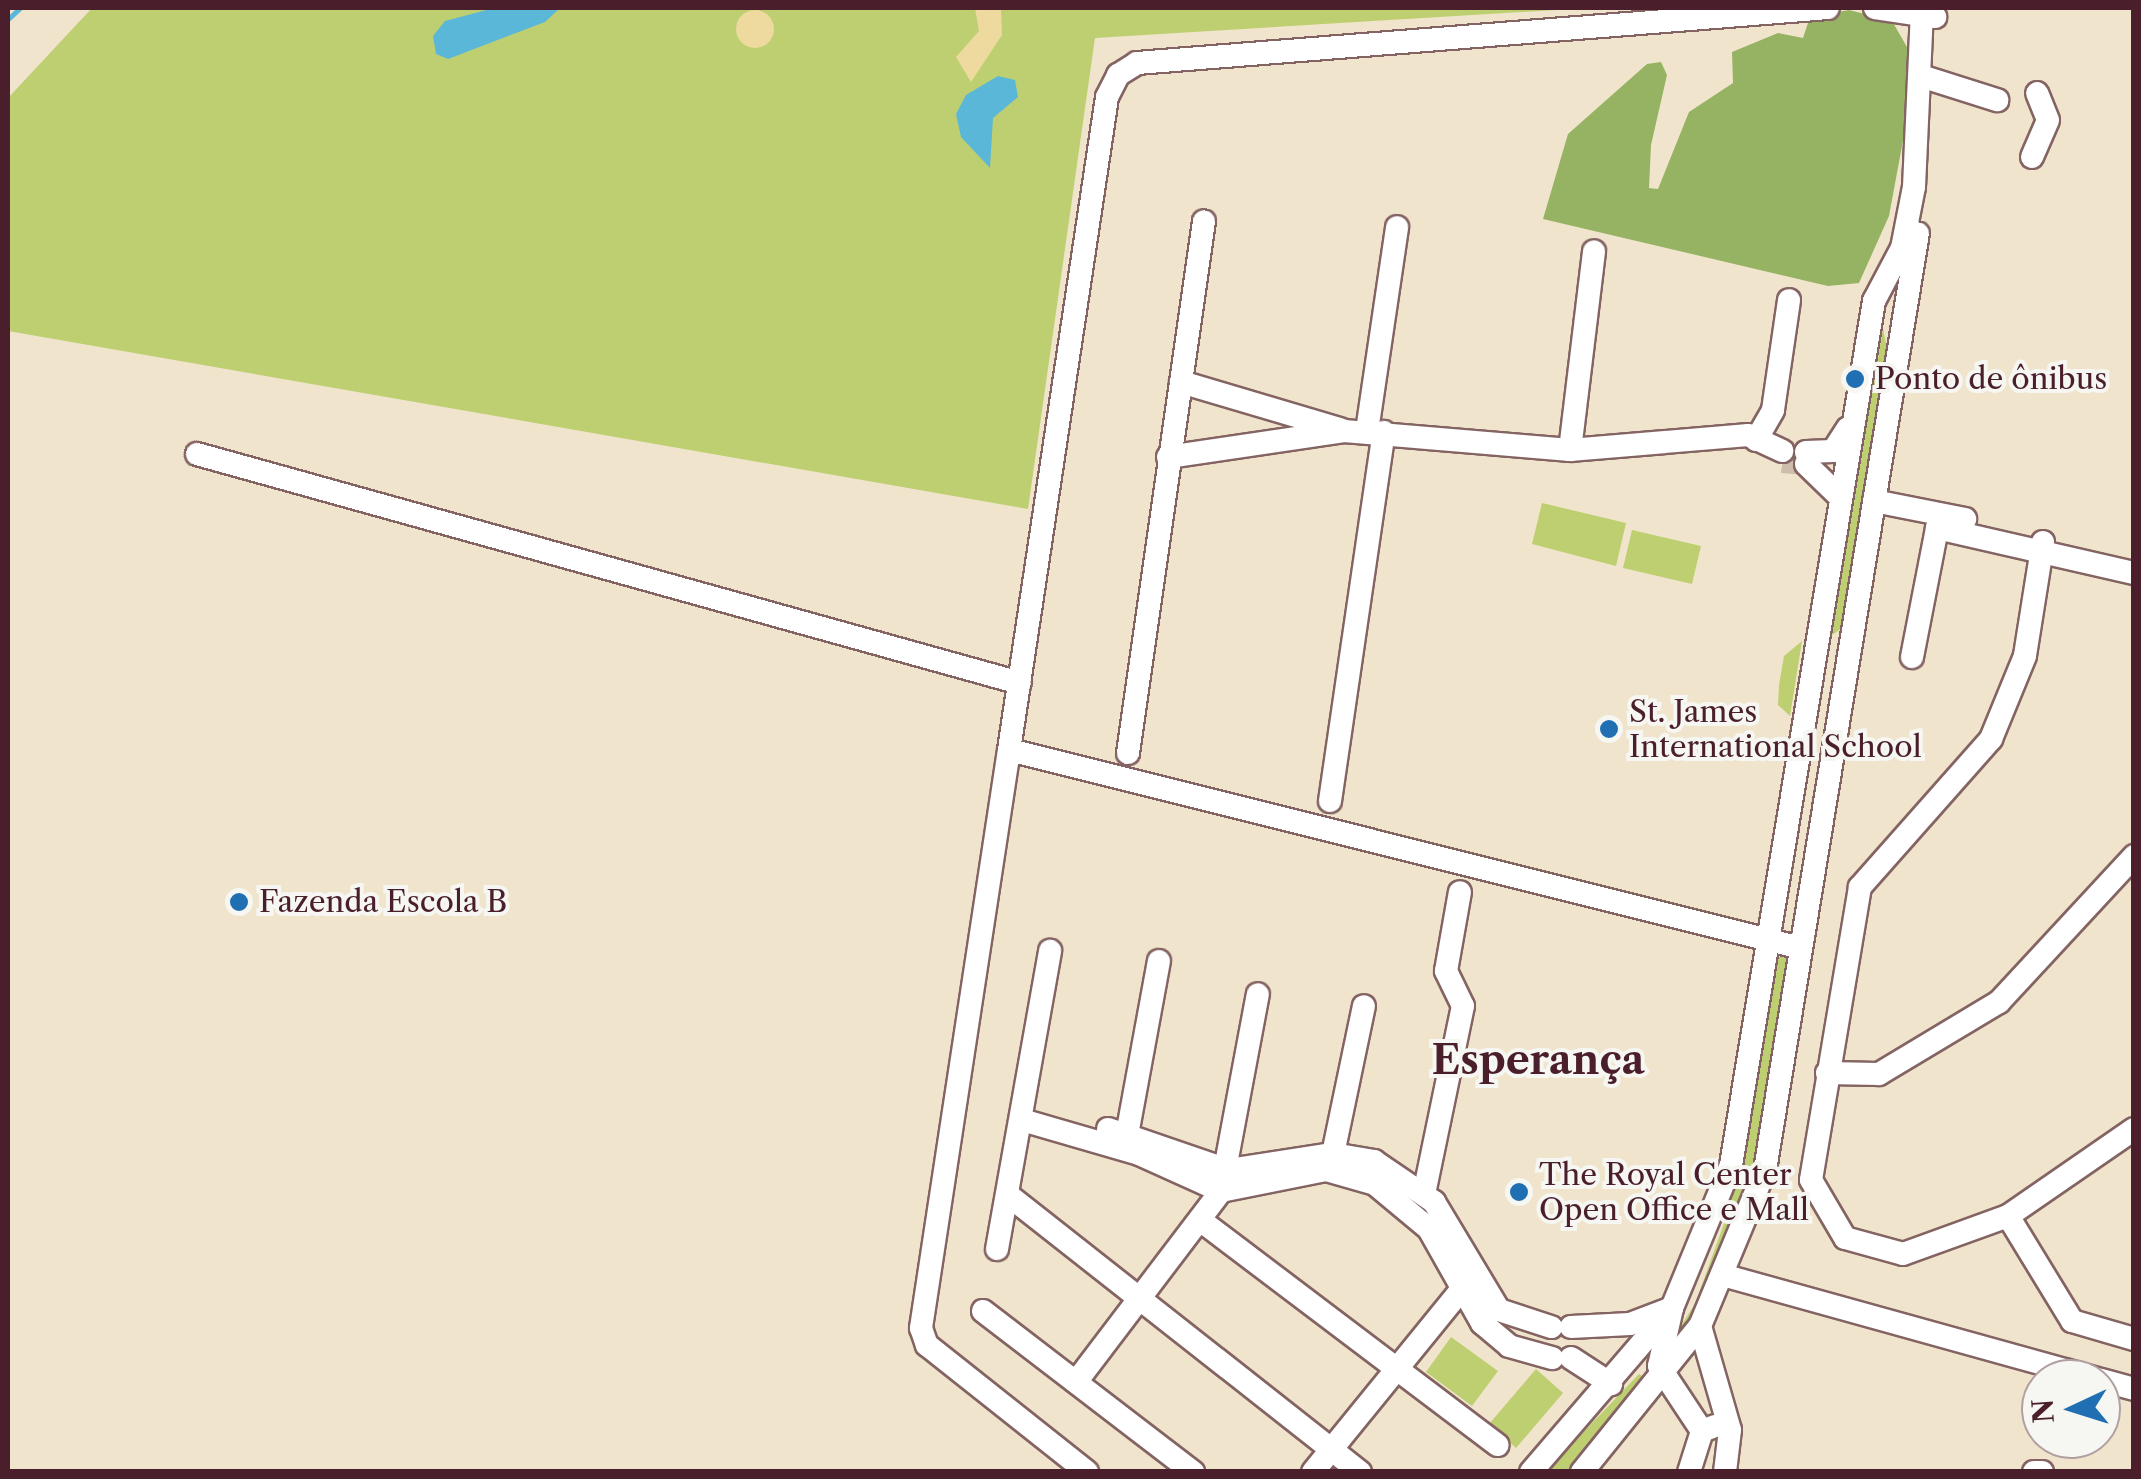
<!DOCTYPE html>
<meta charset="utf-8">
<style>
body{margin:0}
#map{position:relative;width:2141px;height:1479px;overflow:hidden;background:#f0e5cc;font-family:"Libre Caslon Text",serif}
div>[style]{position:absolute}
.green>*{inset:0;background:#becf71}
.forest>*{inset:0;background:#96b263}
.sand>*{inset:0;background:#eeda9e}
.round{border-radius:50%}
.water>*{inset:0;background:#5ab7d8}
.stream>*{height:5px;margin:-2.5px;padding:0 2.5px;transform-origin:2.5px;border-radius:2.5px;background:#5ab7d8}
.minor-tunnel>*{height:22px;margin-top:-11px;transform-origin:0;background:repeating-linear-gradient(90deg,#cfbdac 0 22px,transparent 0 33px)}
.roads{filter:drop-shadow(2px 0 #846463) drop-shadow(-2px 0 #846463) drop-shadow(0 2px #846463) drop-shadow(0 -2px #846463)}
.minor>*{height:22px;margin:-11px;padding:0 11px;transform-origin:11px;border-radius:11px;background:#fff}
.dots>*{width:28px;height:28px;translate:-50% -50%;box-sizing:border-box;border:5px solid #f6f6f2;border-radius:50%}
span{translate:-50% -50%;white-space:nowrap;text-align:center;line-height:1.15;-webkit-text-stroke:8px #f6f6f2;paint-order:stroke}
.poi-label{font-size:30px;color:#4a1f2b}
.left{translate:0 -50%;text-align:left}
.district-label{font-size:40px;color:#4a1f2b;font-weight:700}
.frame{position:absolute;inset:0;border:10px solid #4a1f2b;pointer-events:none}
.north{position:absolute;left:2021px;top:1359px;width:100px;height:100px;box-sizing:border-box;background:#f6f6f2;border:2px solid #b1a0a2;border-radius:50%;rotate:266deg;font-size:28px;font-weight:700;line-height:40px;text-align:center;color:#4a1f2b}
.north::after{content:'';display:block;margin:auto;width:35px;height:45px;background:#1f6fb2;clip-path:polygon(50% 0,100% 100%,50% 72%,0 100%)}
</style>
<div id="map">
<div class="green">
<div style="clip-path:polygon(92px 8px,1589px 8px,1095px 38px,1028px 509px,8px 331px,8px 98px)"></div>
<div style="clip-path:polygon(1883px 328px,1887px 349px,1841px 629px,1832px 635px)"></div>
<div style="clip-path:polygon(1542px 503px,1626px 523px,1616px 566px,1532px 544px)"></div>
<div style="clip-path:polygon(1632px 530px,1701px 546px,1692px 584px,1623px 568px)"></div>
<div style="clip-path:polygon(1802px 641px,1790px 716px,1778px 705px,1779px 685px,1784px 656px)"></div>
<div style="clip-path:polygon(1791px 956px,1751px 1181px,1696px 1316px,1662px 1355px,1695px 1304px,1729px 1210px,1778px 957px)"></div>
<div style="clip-path:polygon(1451px 1337px,1498px 1371px,1472px 1406px,1426px 1372px)"></div>
<div style="clip-path:polygon(1536px 1369px,1563px 1393px,1516px 1448px,1489px 1424px)"></div>
<div style="clip-path:polygon(1639px 1374px,1651px 1381px,1567px 1471px,1545px 1472px)"></div>
</div>
<div class="forest">
<div style="clip-path:polygon(1849px 10px,1892px 21px,1907px 47px,1912px 92px,1889px 216px,1859px 283px,1828px 286px,1543px 219px,1568px 134px,1647px 64px,1661px 62px,1667px 75px,1651px 145px,1649px 188px,1658px 189px,1689px 112px,1733px 83px,1732px 52px,1778px 33px,1803px 38px,1810px 17px)"></div>
</div>
<div class="sand">
<div style="clip-path:polygon(975px 8px,1001px 8px,1002px 35px,971px 82px,956px 57px,979px 31px)"></div>
<div class="round" style="left:736px;top:10px;width:38px;height:38px"></div>
</div>
<div class="water">
<div style="clip-path:polygon(494px 8px,560px 8px,545px 22px,448px 59px,436px 54px,433px 36px,445px 21px)"></div>
<div style="clip-path:polygon(998px 76px,1015px 80px,1018px 97px,993px 118px,990px 168px,961px 137px,956px 114px,966px 95px)"></div>
</div>
<div class="stream">
<div style="left:8px;top:19px;width:16px;rotate:-43deg"></div>
</div>
<div class="minor-tunnel">
<div style="left:1782px;top:462px;width:24px;rotate:5deg"></div>
</div>
<div class="roads">
<div class="minor">
<div style="left:1875px;top:8px;width:61px;rotate:8.5deg"></div>
<div style="left:1924px;top:77px;width:77px;rotate:17.5deg"></div>
<div style="left:2032px;top:157px;width:40px;rotate:-66.6deg"></div>
<div style="left:2048px;top:120px;width:29px;rotate:-112deg"></div>
<div style="left:1181px;top:382px;width:166px;rotate:16.5deg"></div>
<div style="left:1367px;top:431px;width:206px;rotate:-81.6deg"></div>
<div style="left:1756px;top:440px;width:34px;rotate:-60deg"></div>
<div style="left:1773px;top:410px;width:111px;rotate:-81.7deg"></div>
<div style="left:1570px;top:450px;width:200px;rotate:-83.1deg"></div>
<div style="left:1806px;top:452px;width:27px;rotate:-2deg"></div>
<div style="left:1833px;top:451px;width:27px;rotate:-57deg"></div>
<div style="left:197px;top:454px;width:854px;rotate:15.55deg"></div>
<div style="left:1168px;top:457px;width:178px;rotate:-8.4deg"></div>
<div style="left:1344px;top:431px;width:227px;rotate:4.8deg"></div>
<div style="left:1570px;top:450px;width:179px;rotate:-4.8deg"></div>
<div style="left:1748px;top:435px;width:38px;rotate:25deg"></div>
<div style="left:1806px;top:464px;width:46px;rotate:44.1deg"></div>
<div style="left:1874px;top:501px;width:93px;rotate:11.2deg"></div>
<div style="left:2043px;top:542px;width:115px;rotate:99deg"></div>
<div style="left:2025px;top:656px;width:90px;rotate:112.3deg"></div>
<div style="left:1991px;top:739px;width:198px;rotate:131.5deg"></div>
<div style="left:1860px;top:887px;width:297px;rotate:99.5deg"></div>
<div style="left:1811px;top:1180px;width:67px;rotate:59.6deg"></div>
<div style="left:1845px;top:1238px;width:60px;rotate:15.4deg"></div>
<div style="left:1903px;top:1254px;width:112px;rotate:-19.9deg"></div>
<div style="left:2008px;top:1216px;width:153px;rotate:-34.6deg"></div>
<div style="left:1912px;top:657px;width:131px;rotate:-79deg"></div>
<div style="left:1937px;top:528px;width:202px;rotate:12.9deg"></div>
<div style="left:1009px;top:750px;width:585px;rotate:98.66deg"></div>
<div style="left:921px;top:1328px;width:18px;rotate:71deg"></div>
<div style="left:927px;top:1345px;width:204px;rotate:38.4deg"></div>
<div style="left:1128px;top:753px;width:537px;rotate:-81.87deg"></div>
<div style="left:1330px;top:801px;width:373px;rotate:-81.7deg"></div>
<div style="left:1801px;top:948px;width:816px;rotate:-165.96deg"></div>
<div style="left:1009px;top:750px;width:660px;rotate:-81.46deg"></div>
<div style="left:1107px;top:97px;width:25px;rotate:-63deg"></div>
<div style="left:1118px;top:75px;width:22px;rotate:-32deg"></div>
<div style="left:1137px;top:63px;width:693px;rotate:-4.55deg"></div>
<div style="left:1827px;top:1073px;width:52px;rotate:1.1deg"></div>
<div style="left:1879px;top:1074px;width:140px;rotate:-31deg"></div>
<div style="left:1999px;top:1002px;width:199px;rotate:-47.2deg"></div>
<div style="left:1022px;top:1120px;width:122px;rotate:16.2deg"></div>
<div style="left:1139px;top:1154px;width:90px;rotate:24.3deg"></div>
<div style="left:1221px;top:1191px;width:107px;rotate:-11.3deg"></div>
<div style="left:1326px;top:1170px;width:51px;rotate:15.9deg"></div>
<div style="left:1375px;top:1184px;width:70px;rotate:39.8deg"></div>
<div style="left:1429px;top:1229px;width:108px;rotate:60.6deg"></div>
<div style="left:1482px;top:1323px;width:35px;rotate:40deg"></div>
<div style="left:1509px;top:1346px;width:45px;rotate:15.6deg"></div>
<div style="left:1108px;top:1129px;width:127px;rotate:18.9deg"></div>
<div style="left:1228px;top:1170px;width:106px;rotate:-8.7deg"></div>
<div style="left:1333px;top:1154px;width:42px;rotate:9.7deg"></div>
<div style="left:1374px;top:1161px;width:73px;rotate:34.3deg"></div>
<div style="left:1434px;top:1202px;width:126px;rotate:59deg"></div>
<div style="left:1499px;top:1310px;width:55px;rotate:18.1deg"></div>
<div style="left:1125px;top:1146px;width:188px;rotate:-79.6deg"></div>
<div style="left:1333px;top:1154px;width:151px;rotate:-78.2deg"></div>
<div style="left:1424px;top:1194px;width:192px;rotate:-78.3deg"></div>
<div style="left:1463px;top:1006px;width:39px;rotate:-116deg"></div>
<div style="left:1446px;top:971px;width:80px;rotate:-80deg"></div>
<div style="left:1008px;top:1195px;width:448px;rotate:38.2deg"></div>
<div style="left:2008px;top:1216px;width:123px;rotate:58.6deg"></div>
<div style="left:2072px;top:1321px;width:65px;rotate:16.2deg"></div>
<div style="left:1200px;top:1220px;width:373px;rotate:37.1deg"></div>
<div style="left:997px;top:1249px;width:303px;rotate:-79.9deg"></div>
<div style="left:1726px;top:1276px;width:386px;rotate:15.5deg"></div>
<div style="left:983px;top:1311px;width:265px;rotate:37.5deg"></div>
<div style="left:1700px;top:1326px;width:108px;rotate:73.9deg"></div>
<div style="left:1730px;top:1430px;width:42px;rotate:96.8deg"></div>
<div style="left:1571px;top:1327px;width:59px;rotate:-2.9deg"></div>
<div style="left:1630px;top:1324px;width:45px;rotate:-20.9deg"></div>
<div style="left:1672px;top:1308px;width:59px;rotate:102.6deg"></div>
<div style="left:1659px;top:1366px;width:78px;rotate:56.5deg"></div>
<div style="left:1571px;top:1358px;width:48px;rotate:33deg"></div>
<div style="left:2101px;top:1380px;width:34px;rotate:15deg"></div>
<div style="left:1076px;top:1382px;width:240px;rotate:-52.8deg"></div>
<div style="left:1221px;top:1191px;width:200px;rotate:-79.4deg"></div>
<div style="left:1313px;top:1472px;width:247px;rotate:-50.9deg"></div>
<div style="left:1531px;top:1472px;width:216px;rotate:-49.3deg"></div>
<div style="left:1672px;top:1308px;width:155px;rotate:-67.6deg"></div>
<div style="left:1731px;top:1165px;width:876px;rotate:-80.6deg"></div>
<div style="left:1874px;top:301px;width:60px;rotate:-62.2deg"></div>
<div style="left:1902px;top:248px;width:62px;rotate:-78.9deg"></div>
<div style="left:1914px;top:187px;width:179px;rotate:-87.4deg"></div>
<div style="left:1582px;top:1472px;width:188px;rotate:-51.1deg"></div>
<div style="left:1700px;top:1326px;width:169px;rotate:-67.4deg"></div>
<div style="left:1765px;top:1170px;width:949px;rotate:-80.73deg"></div>
<div style="left:1689px;top:1472px;width:43px;rotate:-72.4deg"></div>
<div style="left:1702px;top:1431px;width:14px;rotate:-21deg"></div>
<div style="left:2034px;top:1472px;width:8px"></div>
</div>
</div>
<div class="dots">
<div style="left:1855px;top:379px;background:#1f6fb2"></div>
<div style="left:1609px;top:729px;background:#1f6fb2"></div>
<div style="left:239px;top:902px;background:#1f6fb2"></div>
<div style="left:1519px;top:1192px;background:#1f6fb2"></div>
</div>
<div class="poi-label">
<span class="left" style="left:1875px;top:379px">Ponto de ônibus</span>
<span class="left" style="left:1629px;top:729px">St. James<br>International School</span>
<span class="left" style="left:259px;top:902px">Fazenda Escola B</span>
<span class="left" style="left:1539px;top:1192px">The Royal Center<br>Open Office e Mall</span>
</div>
<div class="district-label">
<span style="left:1538px;top:1060px">Esperança</span>
</div>
<div class="frame"></div>
<div class="north">N</div>
</div>
